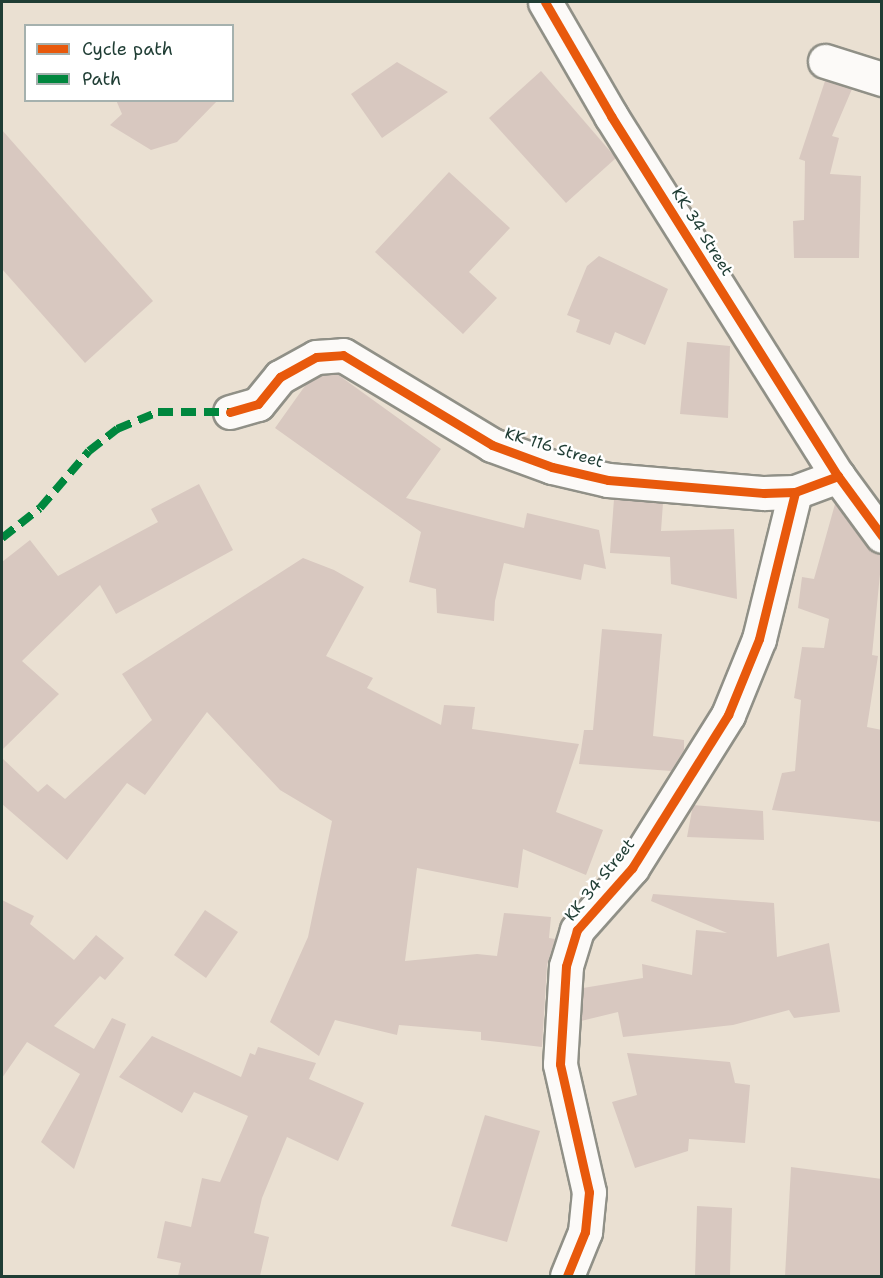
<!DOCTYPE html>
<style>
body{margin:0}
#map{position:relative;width:883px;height:1278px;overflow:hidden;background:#eae0d2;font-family:"Shantell Sans",sans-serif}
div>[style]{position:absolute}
.building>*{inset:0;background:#d8c8c0}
.roads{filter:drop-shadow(2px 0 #909087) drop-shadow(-2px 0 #909087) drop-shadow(0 2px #909087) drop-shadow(0 -2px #909087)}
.street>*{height:33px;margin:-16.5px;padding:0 16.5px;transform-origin:16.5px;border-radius:16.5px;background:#fcfaf8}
.quiet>*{height:8px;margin-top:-4px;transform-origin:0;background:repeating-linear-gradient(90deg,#00873e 0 15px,transparent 0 23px)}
.cycleway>*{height:9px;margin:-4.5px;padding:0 4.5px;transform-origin:4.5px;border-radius:4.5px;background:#e8590c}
span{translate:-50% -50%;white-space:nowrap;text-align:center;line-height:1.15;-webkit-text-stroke:5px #fff;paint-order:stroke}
.street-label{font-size:16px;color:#1f3d34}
.frame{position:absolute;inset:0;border:3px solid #1f3d34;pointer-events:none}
.legend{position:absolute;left:24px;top:24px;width:210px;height:78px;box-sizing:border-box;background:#fff;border:2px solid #a5b1ae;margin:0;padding:8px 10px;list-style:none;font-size:18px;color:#1f3d34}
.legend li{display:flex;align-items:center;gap:12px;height:30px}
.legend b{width:30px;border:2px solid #a5b1ae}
</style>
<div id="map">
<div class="building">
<div style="clip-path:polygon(397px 62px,448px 92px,382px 138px,351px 94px)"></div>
<div style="clip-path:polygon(541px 71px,616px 158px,566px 203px,489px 118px)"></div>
<div style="clip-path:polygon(825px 81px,852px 89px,832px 136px,839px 138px,830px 174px,861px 176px,859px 258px,794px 258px,793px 221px,804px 220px,805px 161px,799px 159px)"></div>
<div style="clip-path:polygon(116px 100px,218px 100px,177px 142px,151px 150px,110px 125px,122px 114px)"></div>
<div style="clip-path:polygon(2px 130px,153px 301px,85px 363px,2px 269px)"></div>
<div style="clip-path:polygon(449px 172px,510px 228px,469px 272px,497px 298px,463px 334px,375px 252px)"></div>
<div style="clip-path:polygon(599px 256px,668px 289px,645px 345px,615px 332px,610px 345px,576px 332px,580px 320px,567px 315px,587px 266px)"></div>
<div style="clip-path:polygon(687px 342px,730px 346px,728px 418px,680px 414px)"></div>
<div style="clip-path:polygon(337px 374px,441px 449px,406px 498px,524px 528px,527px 513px,599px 530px,606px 569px,584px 564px,581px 580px,504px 563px,495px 601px,494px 621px,437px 613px,436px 589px,409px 582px,421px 532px,275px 428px,307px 383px,321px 375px)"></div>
<div style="clip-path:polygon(199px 484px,233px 550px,116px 614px,100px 585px,22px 661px,59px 694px,2px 750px,2px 562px,30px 540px,58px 576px,158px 522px,151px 509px)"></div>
<div style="clip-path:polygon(614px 499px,663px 503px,661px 531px,734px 529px,737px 599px,671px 584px,670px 557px,610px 553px)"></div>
<div style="clip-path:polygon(835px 504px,867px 547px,882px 554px,872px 655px,878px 656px,867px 727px,882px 730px,882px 822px,772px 810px,782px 773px,795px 771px,801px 700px,794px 698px,802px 647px,824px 648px,829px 619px,798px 608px,802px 577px,814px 579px)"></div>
<div style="clip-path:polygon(303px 558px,334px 570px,364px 587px,326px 656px,373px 678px,367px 688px,441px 725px,444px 705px,475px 707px,472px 729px,579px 744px,556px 812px,603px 830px,586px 875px,523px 849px,518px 888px,417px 868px,405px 961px,477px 954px,497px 956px,504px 913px,551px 917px,549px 938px,555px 939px,547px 965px,542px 1047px,481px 1040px,481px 1032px,399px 1025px,397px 1035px,335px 1020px,319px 1056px,270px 1022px,308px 937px,332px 821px,280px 790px,207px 712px,145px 795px,127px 783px,67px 860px,2px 804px,2px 758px,38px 792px,47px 784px,65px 799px,152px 720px,122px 674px)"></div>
<div style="clip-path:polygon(602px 629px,662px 634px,653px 736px,684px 740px,684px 750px,671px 771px,579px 764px,584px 730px,593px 730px)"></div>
<div style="clip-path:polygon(693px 805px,763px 811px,764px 840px,687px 837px)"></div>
<div style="clip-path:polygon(653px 894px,774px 903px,777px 957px,829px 943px,840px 1012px,794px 1018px,789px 1010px,733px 1025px,623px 1037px,618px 1012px,581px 1021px,583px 988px,643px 978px,642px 964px,692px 975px,696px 930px,727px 933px,651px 901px)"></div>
<div style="clip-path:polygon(2px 900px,34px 916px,30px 924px,74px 960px,96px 935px,124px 958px,105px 980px,100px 976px,54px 1026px,94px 1049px,112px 1018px,126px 1024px,74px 1169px,41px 1142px,80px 1074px,27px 1042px,2px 1078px)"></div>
<div style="clip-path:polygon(205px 910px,238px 932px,206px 978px,174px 955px)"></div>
<div style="clip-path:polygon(152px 1036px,241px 1077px,250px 1053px,255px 1055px,258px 1047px,316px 1063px,309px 1079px,364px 1103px,338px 1161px,287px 1137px,262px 1198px,254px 1233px,269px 1237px,260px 1276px,178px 1276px,181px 1263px,157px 1258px,165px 1221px,191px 1227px,202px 1178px,220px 1182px,248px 1116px,194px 1092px,182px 1113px,119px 1077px)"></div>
<div style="clip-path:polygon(627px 1053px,730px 1062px,735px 1083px,750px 1085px,745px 1143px,689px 1139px,688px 1151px,635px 1168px,612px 1102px,637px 1095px)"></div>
<div style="clip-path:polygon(485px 1115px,540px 1131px,507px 1242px,451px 1226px)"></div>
<div style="clip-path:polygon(791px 1167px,882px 1179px,882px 1276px,785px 1276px)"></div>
<div style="clip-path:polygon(697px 1206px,732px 1208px,730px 1276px,695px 1275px)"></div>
</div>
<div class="roads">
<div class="street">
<div style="left:545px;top:2px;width:132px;rotate:59.9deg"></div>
<div style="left:611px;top:116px;width:426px;rotate:57.8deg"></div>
<div style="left:838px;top:476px;width:74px;rotate:53.7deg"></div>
<div style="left:825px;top:61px;width:60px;rotate:17.5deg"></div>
<div style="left:230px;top:412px;width:29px;rotate:-16deg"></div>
<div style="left:258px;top:404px;width:35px;rotate:-51deg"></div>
<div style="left:280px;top:377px;width:41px;rotate:-29.1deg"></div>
<div style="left:316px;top:357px;width:27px;rotate:-4deg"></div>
<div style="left:343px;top:355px;width:174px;rotate:31.1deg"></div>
<div style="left:492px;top:445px;width:64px;rotate:20.1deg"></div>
<div style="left:552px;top:467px;width:57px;rotate:13.1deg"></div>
<div style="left:608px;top:480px;width:157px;rotate:4.8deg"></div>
<div style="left:764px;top:493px;width:31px;rotate:-2deg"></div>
<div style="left:795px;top:492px;width:46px;rotate:-20.4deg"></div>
<div style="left:567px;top:1276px;width:48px;rotate:-67.8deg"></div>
<div style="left:585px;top:1232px;width:40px;rotate:-84.3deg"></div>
<div style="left:589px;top:1192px;width:131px;rotate:-102.8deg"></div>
<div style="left:560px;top:1064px;width:98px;rotate:-86.5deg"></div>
<div style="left:566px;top:966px;width:38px;rotate:-73deg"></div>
<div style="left:577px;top:930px;width:83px;rotate:-48.4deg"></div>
<div style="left:632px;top:868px;width:181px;rotate:-57.9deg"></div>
<div style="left:728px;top:715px;width:82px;rotate:-67.8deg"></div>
<div style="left:759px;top:639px;width:151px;rotate:-76.2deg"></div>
</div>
</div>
<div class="quiet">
<div style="left:2px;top:538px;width:48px;rotate:-38.3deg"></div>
<div style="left:40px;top:508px;width:75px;rotate:-49.3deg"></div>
<div style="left:89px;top:451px;width:36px;rotate:-38deg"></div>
<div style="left:117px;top:429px;width:44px;rotate:-22.5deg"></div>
<div style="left:158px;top:412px;width:72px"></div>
</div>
<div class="cycleway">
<div style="left:545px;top:2px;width:132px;rotate:59.9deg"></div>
<div style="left:611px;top:116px;width:426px;rotate:57.8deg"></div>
<div style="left:838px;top:476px;width:74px;rotate:53.7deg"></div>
<div style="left:230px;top:412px;width:29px;rotate:-16deg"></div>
<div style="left:258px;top:404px;width:35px;rotate:-51deg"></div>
<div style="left:280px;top:377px;width:41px;rotate:-29.1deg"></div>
<div style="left:316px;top:357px;width:27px;rotate:-4deg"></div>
<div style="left:343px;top:355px;width:174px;rotate:31.1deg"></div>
<div style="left:492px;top:445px;width:64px;rotate:20.1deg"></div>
<div style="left:552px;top:467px;width:57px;rotate:13.1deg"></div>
<div style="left:608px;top:480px;width:157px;rotate:4.8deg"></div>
<div style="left:764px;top:493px;width:31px;rotate:-2deg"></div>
<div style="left:795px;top:492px;width:46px;rotate:-20.4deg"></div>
<div style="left:567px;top:1276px;width:48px;rotate:-67.8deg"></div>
<div style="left:585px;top:1232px;width:40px;rotate:-84.3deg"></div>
<div style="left:589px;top:1192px;width:131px;rotate:-102.8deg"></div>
<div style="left:560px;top:1064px;width:98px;rotate:-86.5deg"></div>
<div style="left:566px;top:966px;width:38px;rotate:-73deg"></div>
<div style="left:577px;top:930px;width:83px;rotate:-48.4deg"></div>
<div style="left:632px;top:868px;width:181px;rotate:-57.9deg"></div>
<div style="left:728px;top:715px;width:82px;rotate:-67.8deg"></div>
<div style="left:759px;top:639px;width:151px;rotate:-76.2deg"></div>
</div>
<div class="street-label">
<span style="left:702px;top:232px;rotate:58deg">KK 34 Street</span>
<span style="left:554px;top:448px;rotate:17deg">KK 116 Street</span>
<span style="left:600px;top:880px;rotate:-51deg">KK 34 Street</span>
</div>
<div class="frame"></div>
<ul class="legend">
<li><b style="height:8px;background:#e8590c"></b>Cycle path</li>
<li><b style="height:8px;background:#00873e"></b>Path</li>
</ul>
</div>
